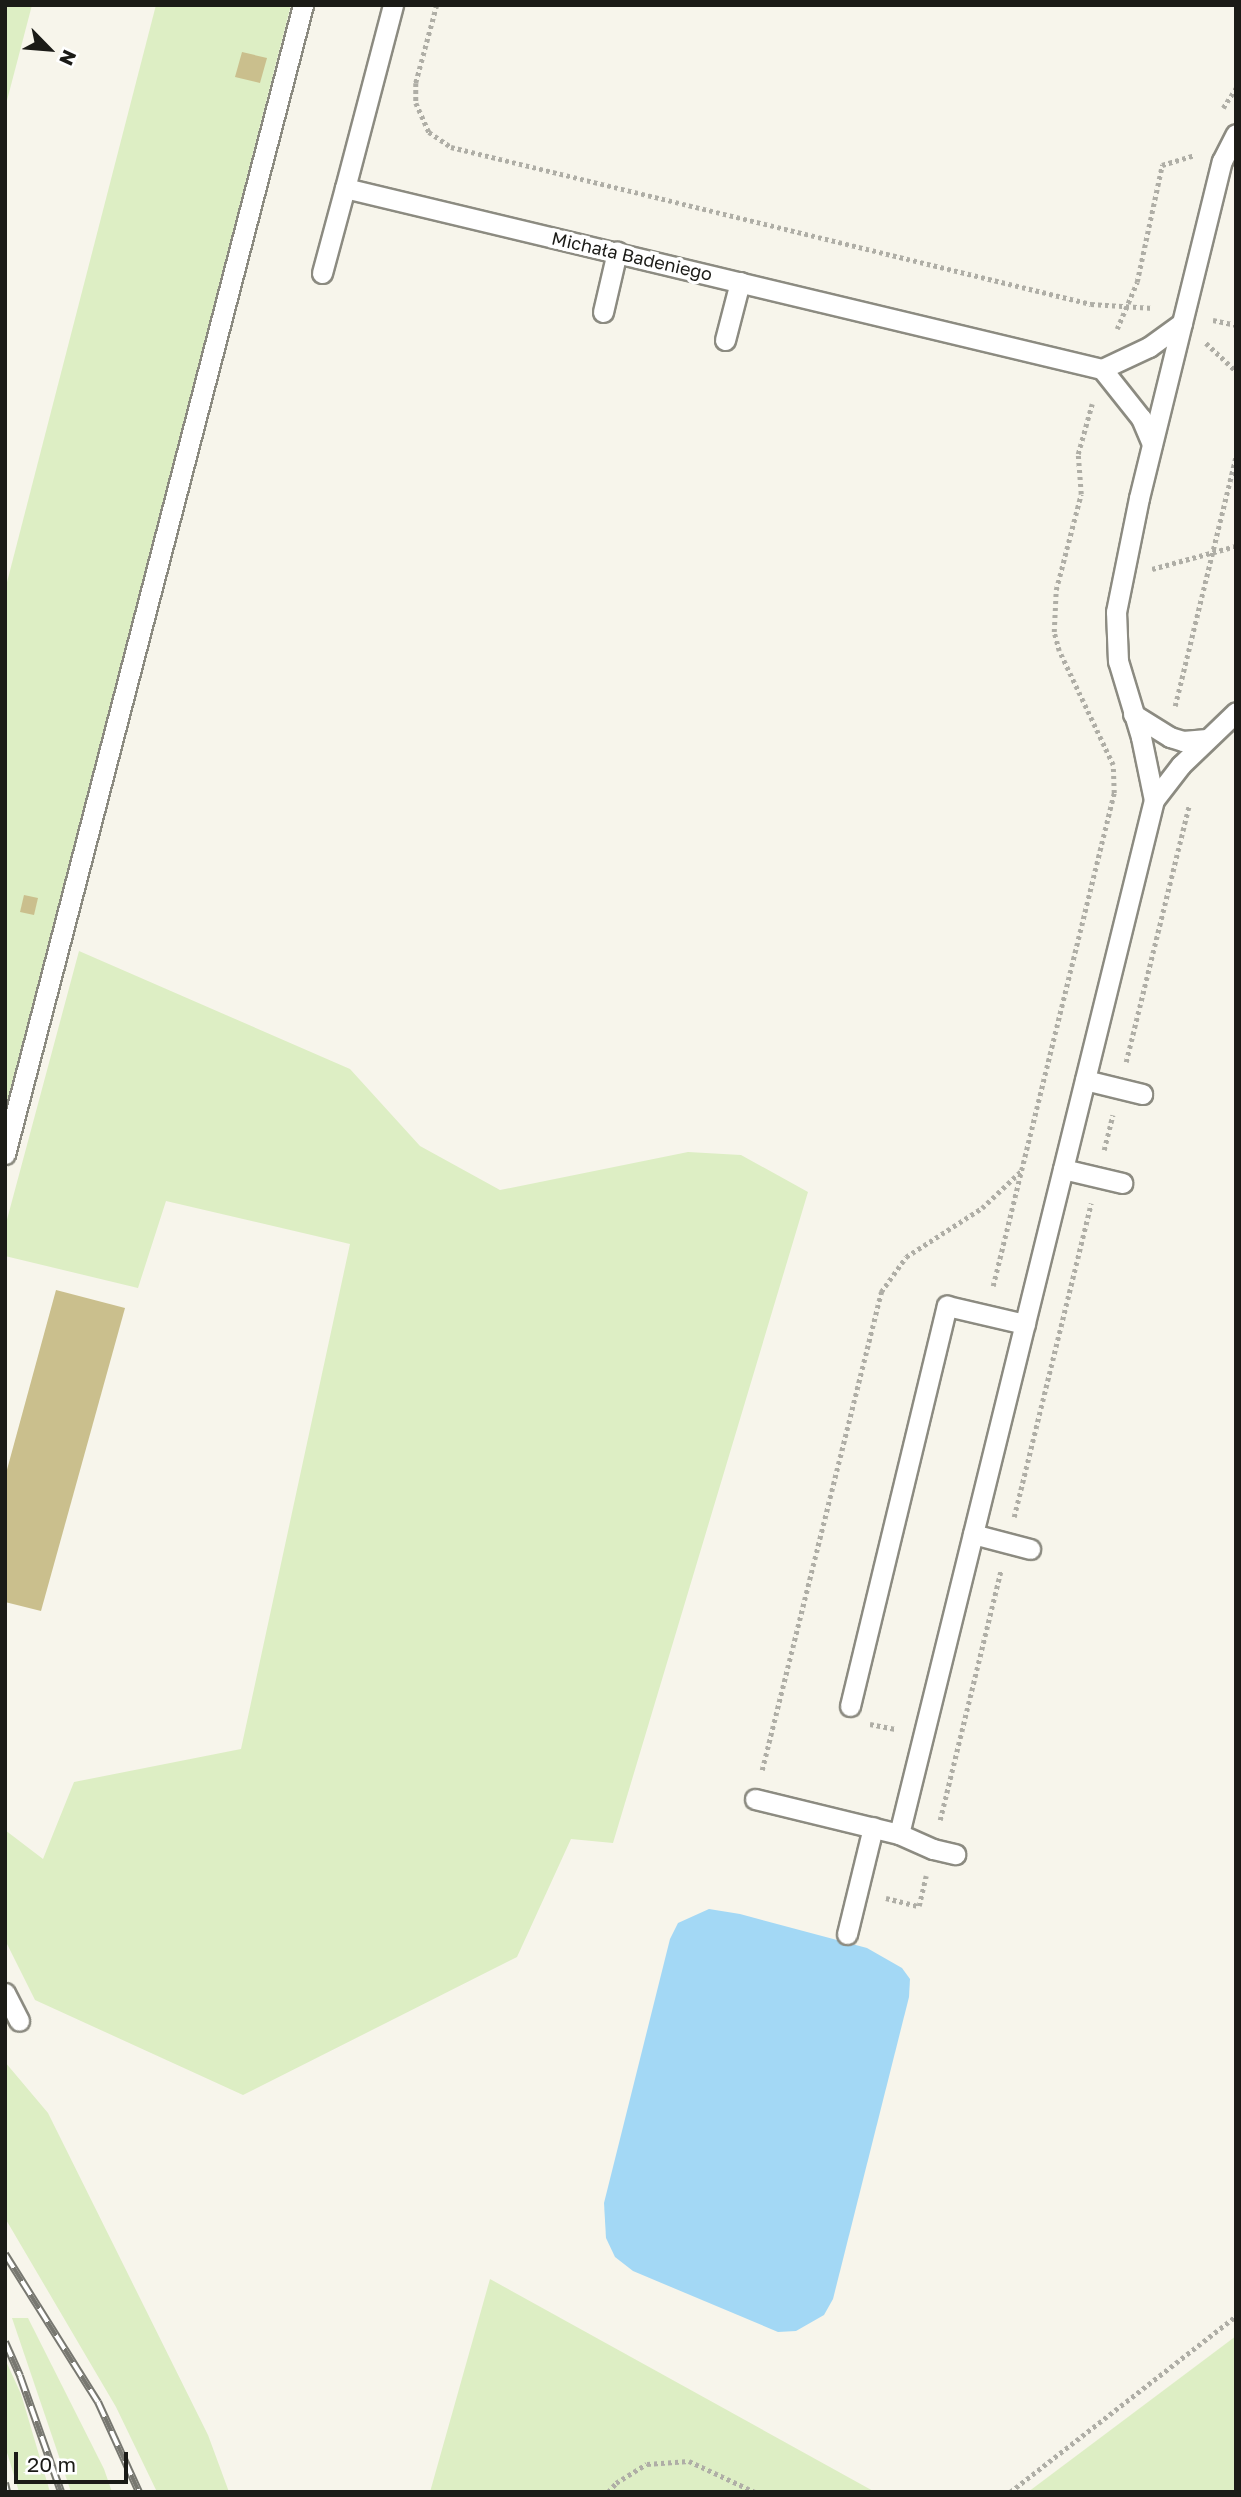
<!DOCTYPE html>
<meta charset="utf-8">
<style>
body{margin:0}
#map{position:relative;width:1241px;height:2497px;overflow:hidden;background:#f7f5eb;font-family:"Golos Text",sans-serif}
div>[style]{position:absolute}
.green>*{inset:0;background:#ddeec4}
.water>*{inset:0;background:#a3d8f5}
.building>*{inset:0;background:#cabf8d}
.path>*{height:4.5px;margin-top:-2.25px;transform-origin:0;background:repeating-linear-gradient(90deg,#afaea6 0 3.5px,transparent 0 7px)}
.roads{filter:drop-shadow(2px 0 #8c8b81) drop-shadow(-2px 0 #8c8b81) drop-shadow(0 2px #8c8b81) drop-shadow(0 -2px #8c8b81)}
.lane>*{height:19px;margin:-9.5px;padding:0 9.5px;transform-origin:9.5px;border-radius:9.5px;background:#fff}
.rail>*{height:8px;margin-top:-4px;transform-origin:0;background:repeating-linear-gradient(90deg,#fff 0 16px,#787871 0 32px);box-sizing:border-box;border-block:2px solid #787871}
span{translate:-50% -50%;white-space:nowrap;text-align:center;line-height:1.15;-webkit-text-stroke:7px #fff;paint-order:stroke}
.street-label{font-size:18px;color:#1b1b17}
.frame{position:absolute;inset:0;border:7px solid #1b1b17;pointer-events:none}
.north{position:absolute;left:14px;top:14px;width:70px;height:70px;-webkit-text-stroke:5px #fff;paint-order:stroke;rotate:115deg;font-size:19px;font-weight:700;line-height:28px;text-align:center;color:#1b1b17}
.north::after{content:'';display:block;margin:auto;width:24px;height:32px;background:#1b1b17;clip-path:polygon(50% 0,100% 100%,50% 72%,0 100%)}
.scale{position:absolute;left:14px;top:2452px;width:114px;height:32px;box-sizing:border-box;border:4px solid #1b1b17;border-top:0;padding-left:9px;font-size:21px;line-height:24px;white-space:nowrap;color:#1b1b17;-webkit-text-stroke:5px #fff;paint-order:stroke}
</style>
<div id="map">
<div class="green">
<div style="clip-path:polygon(5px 5px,32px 5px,5px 108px)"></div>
<div style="clip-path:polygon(156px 5px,291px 5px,5px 1118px,5px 590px)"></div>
<div style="clip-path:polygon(79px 951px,350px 1069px,420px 1146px,500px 1190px,688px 1152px,741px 1155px,808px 1192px,613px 1843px,571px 1839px,517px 1957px,243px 2095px,35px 2000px,5px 1940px,5px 1830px,43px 1859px,74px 1782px,241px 1749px,350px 1244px,166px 1201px,138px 1288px,5px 1256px,5px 1227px)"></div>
<div style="clip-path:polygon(5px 2062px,48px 2113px,208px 2435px,229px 2492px,157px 2492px,116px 2407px,5px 2218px)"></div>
<div style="clip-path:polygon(490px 2279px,875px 2492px,430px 2492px)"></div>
<div style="clip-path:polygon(28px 2318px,104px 2469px,112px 2492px,71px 2492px,12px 2318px)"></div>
<div style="clip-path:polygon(1236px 2336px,1236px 2492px,1028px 2492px)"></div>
<div style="clip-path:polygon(5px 2359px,21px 2394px,50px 2492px,19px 2492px,5px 2446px)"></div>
</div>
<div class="water">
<div style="clip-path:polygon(709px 1909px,740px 1914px,867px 1948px,902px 1968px,910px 1979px,909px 1997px,833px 2299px,824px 2315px,796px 2331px,778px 2332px,633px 2271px,615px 2257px,606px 2238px,604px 2203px,670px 1939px,678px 1923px)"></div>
</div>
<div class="building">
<div style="clip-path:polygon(242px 52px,267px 58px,260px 83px,235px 77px)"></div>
<div style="clip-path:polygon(24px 895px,38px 898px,34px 915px,20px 912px)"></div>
<div style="clip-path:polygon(56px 1290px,125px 1308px,41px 1611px,5px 1602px,5px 1477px)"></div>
</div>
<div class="path">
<div style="left:437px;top:5px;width:81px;rotate:105.1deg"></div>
<div style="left:416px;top:83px;width:20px;rotate:90deg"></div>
<div style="left:416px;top:103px;width:32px;rotate:66deg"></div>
<div style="left:429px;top:132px;width:27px;rotate:34deg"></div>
<div style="left:451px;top:147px;width:659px;rotate:13.78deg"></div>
<div style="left:1091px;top:304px;width:62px;rotate:3.7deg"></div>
<div style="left:1223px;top:108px;width:24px;rotate:-57deg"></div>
<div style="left:1213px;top:320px;width:24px;rotate:12deg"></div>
<div style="left:1117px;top:329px;width:51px;rotate:-66.9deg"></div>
<div style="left:1137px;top:282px;width:120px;rotate:-77.9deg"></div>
<div style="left:1162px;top:165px;width:34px;rotate:-17deg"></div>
<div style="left:1206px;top:343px;width:41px;rotate:43deg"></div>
<div style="left:1152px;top:569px;width:87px;rotate:-15.3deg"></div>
<div style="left:1175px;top:706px;width:257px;rotate:-76.3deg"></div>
<div style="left:1126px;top:1062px;width:265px;rotate:-76.2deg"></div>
<div style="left:1104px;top:1150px;width:36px;rotate:-76deg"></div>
<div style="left:993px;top:1286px;width:508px;rotate:-76.21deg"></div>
<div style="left:1114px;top:793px;width:28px;rotate:-92deg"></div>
<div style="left:1113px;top:765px;width:126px;rotate:-115.3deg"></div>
<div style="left:1059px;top:651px;width:20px;rotate:-105deg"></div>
<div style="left:1054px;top:632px;width:42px;rotate:-87.3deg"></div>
<div style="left:1056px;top:590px;width:99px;rotate:-75.4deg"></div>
<div style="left:1081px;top:494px;width:40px;rotate:-94.3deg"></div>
<div style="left:1078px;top:454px;width:52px;rotate:-74.4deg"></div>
<div style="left:1014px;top:1517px;width:323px;rotate:-76.2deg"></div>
<div style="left:870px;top:1724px;width:26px;rotate:11deg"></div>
<div style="left:762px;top:1770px;width:493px;rotate:-76deg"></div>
<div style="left:881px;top:1292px;width:43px;rotate:-54.5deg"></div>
<div style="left:906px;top:1257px;width:90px;rotate:-32.8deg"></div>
<div style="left:982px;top:1208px;width:54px;rotate:-43.5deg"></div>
<div style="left:940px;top:1820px;width:257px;rotate:-76.3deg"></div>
<div style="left:886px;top:1898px;width:34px;rotate:14deg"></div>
<div style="left:919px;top:1906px;width:31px;rotate:-77deg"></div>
<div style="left:608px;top:2492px;width:12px;rotate:-48deg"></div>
<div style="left:616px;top:2483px;width:36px;rotate:-32deg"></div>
<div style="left:647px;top:2464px;width:42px;rotate:-4.1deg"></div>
<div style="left:689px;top:2461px;width:73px;rotate:25.2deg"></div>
<div style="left:1010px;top:2492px;width:286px;rotate:-37.9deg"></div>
</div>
<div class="roads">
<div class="lane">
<div style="left:393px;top:5px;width:189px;rotate:104.7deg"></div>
<div style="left:345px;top:188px;width:778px;rotate:13.45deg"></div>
<div style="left:1102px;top:369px;width:63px;rotate:51.5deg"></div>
<div style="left:1141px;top:418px;width:28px;rotate:67deg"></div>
<div style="left:322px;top:273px;width:88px;rotate:-74.9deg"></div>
<div style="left:603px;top:312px;width:62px;rotate:-76.9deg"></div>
<div style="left:725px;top:340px;width:60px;rotate:-75.5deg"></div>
<div style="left:1102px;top:369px;width:52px;rotate:-25.1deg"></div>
<div style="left:1149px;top:347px;width:41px;rotate:-36deg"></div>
<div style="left:1133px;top:714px;width:44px;rotate:31.9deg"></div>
<div style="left:1170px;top:737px;width:14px;rotate:17deg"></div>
<div style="left:1183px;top:741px;width:24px;rotate:-5deg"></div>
<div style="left:1154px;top:800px;width:64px;rotate:-101.7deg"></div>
<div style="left:1141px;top:737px;width:79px;rotate:-106.8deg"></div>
<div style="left:1118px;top:661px;width:49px;rotate:-92.3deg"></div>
<div style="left:1116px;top:612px;width:116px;rotate:-78.6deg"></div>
<div style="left:1139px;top:498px;width:347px;rotate:-76.2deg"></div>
<div style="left:1222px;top:161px;width:30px;rotate:-63deg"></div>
<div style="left:1085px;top:1080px;width:59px;rotate:13.8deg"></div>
<div style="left:5px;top:1154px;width:1187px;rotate:-75.46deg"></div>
<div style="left:1063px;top:1169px;width:61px;rotate:13.3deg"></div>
<div style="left:973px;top:1534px;width:59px;rotate:14.7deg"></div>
<div style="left:850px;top:1706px;width:412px;rotate:-76.4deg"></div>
<div style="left:947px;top:1306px;width:80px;rotate:13deg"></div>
<div style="left:755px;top:1799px;width:148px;rotate:13.7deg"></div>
<div style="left:899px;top:1834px;width:1065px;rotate:-76.15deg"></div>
<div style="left:1154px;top:800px;width:44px;rotate:-52.4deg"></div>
<div style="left:1181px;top:765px;width:76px;rotate:-43.9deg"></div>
<div style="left:899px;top:1834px;width:37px;rotate:24deg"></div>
<div style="left:933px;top:1849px;width:23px;rotate:13deg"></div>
<div style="left:847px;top:1934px;width:110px;rotate:-76.3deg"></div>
<div style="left:5px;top:1993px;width:31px;rotate:63deg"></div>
</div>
</div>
<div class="rail">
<div style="left:5px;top:2254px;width:175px;rotate:57.9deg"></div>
<div style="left:98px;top:2402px;width:99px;rotate:65.5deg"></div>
<div style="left:5px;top:2342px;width:37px;rotate:66deg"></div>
<div style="left:20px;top:2376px;width:123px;rotate:70.5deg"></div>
<div style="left:5px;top:2483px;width:9px;rotate:77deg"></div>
</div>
<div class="street-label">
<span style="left:632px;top:256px;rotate:13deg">Michała Badeniego</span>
</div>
<div class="frame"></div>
<div class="north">N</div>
<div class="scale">20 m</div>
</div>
